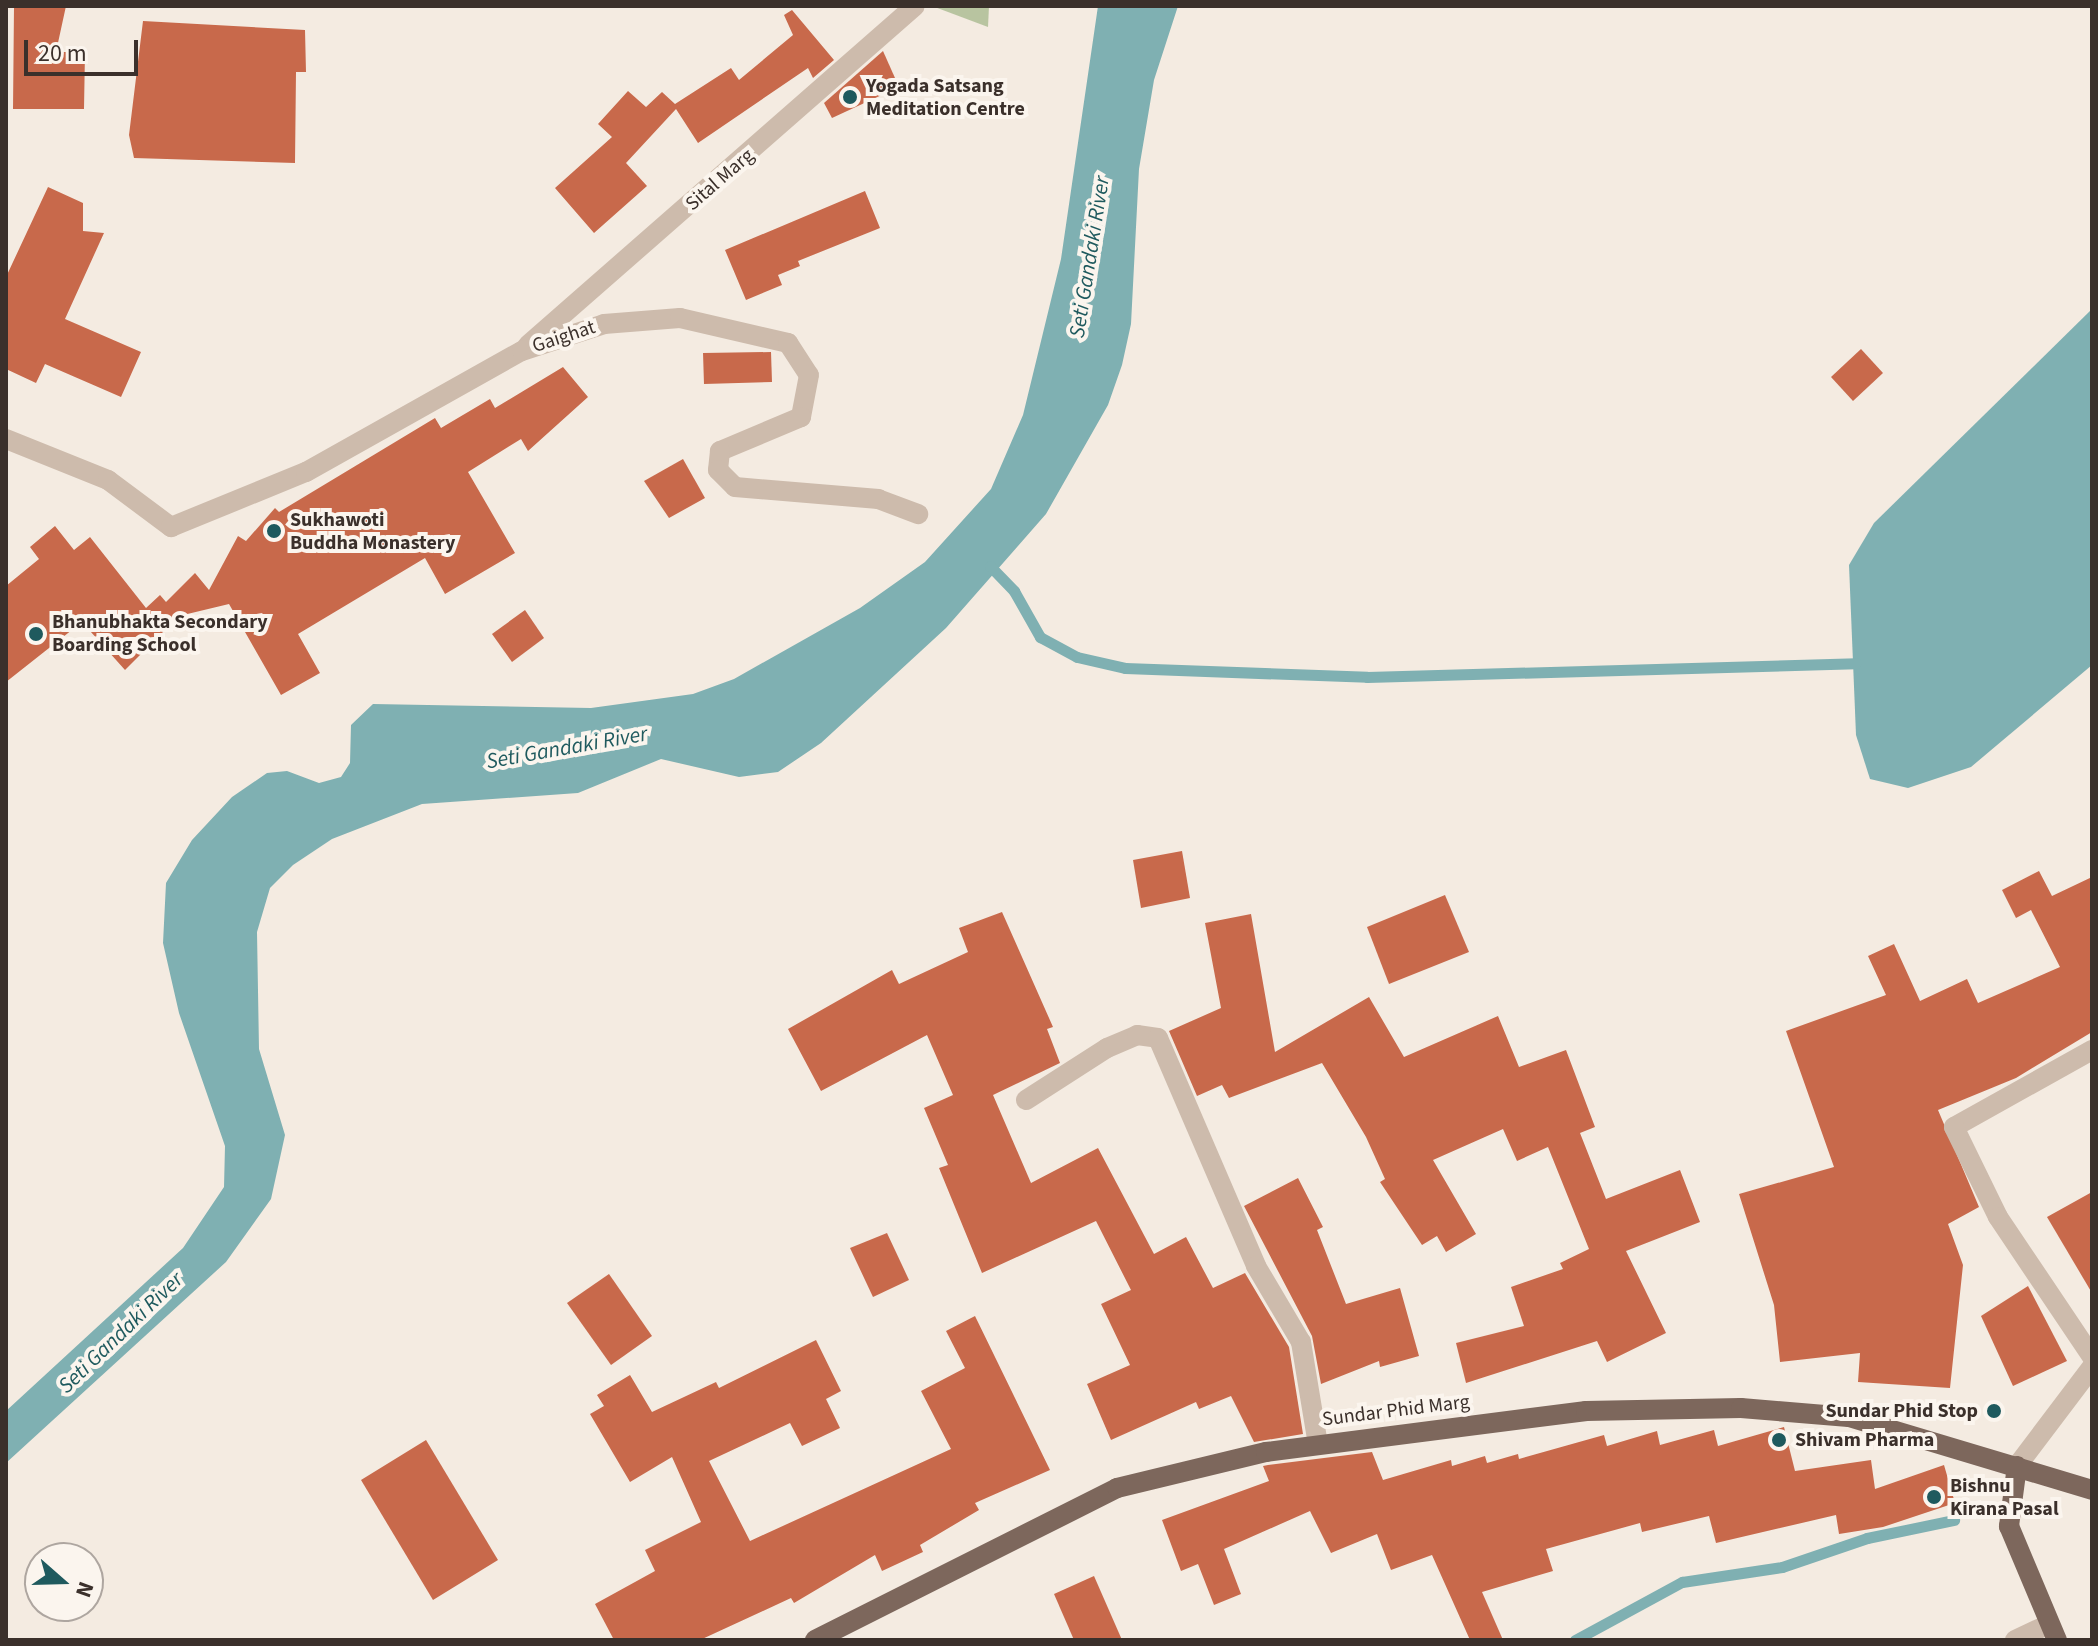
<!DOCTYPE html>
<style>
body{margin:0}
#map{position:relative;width:2098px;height:1646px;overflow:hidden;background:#f4ebe1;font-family:"Source Sans 3",sans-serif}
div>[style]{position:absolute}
.green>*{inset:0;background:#b8c4a0}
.water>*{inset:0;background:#7fb0b2}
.stream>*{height:11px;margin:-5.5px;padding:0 5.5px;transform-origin:5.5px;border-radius:5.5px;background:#7fb0b2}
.building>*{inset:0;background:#c8694b}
.minor>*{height:20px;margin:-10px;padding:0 10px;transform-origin:10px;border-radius:10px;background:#cdbbac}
.major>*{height:20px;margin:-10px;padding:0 10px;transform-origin:10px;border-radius:10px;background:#7d675c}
.dots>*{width:22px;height:22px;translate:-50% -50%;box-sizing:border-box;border:4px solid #fbf5ee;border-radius:50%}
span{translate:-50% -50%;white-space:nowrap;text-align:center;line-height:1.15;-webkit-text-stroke:8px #fbf5ee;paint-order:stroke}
.poi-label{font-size:20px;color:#3b302b;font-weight:700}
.left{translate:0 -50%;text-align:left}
.right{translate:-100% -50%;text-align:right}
.street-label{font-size:20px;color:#3b302b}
.water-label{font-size:22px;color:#1f5a5e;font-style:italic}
.frame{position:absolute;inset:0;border:8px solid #3b302b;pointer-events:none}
.north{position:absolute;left:24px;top:1542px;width:80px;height:80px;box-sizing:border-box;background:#fbf5ee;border:2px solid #aea6a0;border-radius:50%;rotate:110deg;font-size:22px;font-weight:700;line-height:32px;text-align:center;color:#3b302b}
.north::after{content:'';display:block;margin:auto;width:28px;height:36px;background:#1f5a5e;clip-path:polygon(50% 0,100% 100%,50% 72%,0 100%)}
.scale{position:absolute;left:24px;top:40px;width:114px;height:36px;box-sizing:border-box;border:4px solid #3b302b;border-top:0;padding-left:10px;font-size:24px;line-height:28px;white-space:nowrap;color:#3b302b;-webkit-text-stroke:6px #fbf5ee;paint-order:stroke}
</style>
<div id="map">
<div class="green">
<div style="clip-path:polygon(932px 6px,989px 6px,988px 27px)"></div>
</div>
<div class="water">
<div style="clip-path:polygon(1098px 6px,1178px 6px,1154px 80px,1139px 169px,1131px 324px,1122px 365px,1108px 405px,1046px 514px,946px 628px,821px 743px,778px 772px,739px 777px,661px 759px,578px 793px,422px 804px,332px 839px,293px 865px,270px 888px,257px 932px,259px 1049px,285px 1135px,271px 1199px,226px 1262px,6px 1463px,6px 1411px,183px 1248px,224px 1187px,225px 1146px,179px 1013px,163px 943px,166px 883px,192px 840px,232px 797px,267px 773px,287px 771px,319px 783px,341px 777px,350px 763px,351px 725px,373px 704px,591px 708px,693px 694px,734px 679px,860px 608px,925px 562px,991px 489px,1023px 415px,1061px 259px)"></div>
<div style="clip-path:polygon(2092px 309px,2092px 665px,1971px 767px,1908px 788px,1870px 779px,1856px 735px,1849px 565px,1874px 523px)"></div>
</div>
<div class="stream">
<div style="left:990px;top:566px;width:35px;rotate:46deg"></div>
<div style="left:1014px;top:591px;width:53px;rotate:60.5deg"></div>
<div style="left:1040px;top:637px;width:42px;rotate:28.4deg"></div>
<div style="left:1077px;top:657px;width:49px;rotate:12.9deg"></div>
<div style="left:1125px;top:668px;width:242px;rotate:2.1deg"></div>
<div style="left:1367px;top:677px;width:489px;rotate:-1.6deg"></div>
<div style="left:1575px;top:1640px;width:122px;rotate:-28.5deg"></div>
<div style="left:1682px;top:1582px;width:101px;rotate:-8.5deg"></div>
<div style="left:1782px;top:1567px;width:90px;rotate:-18.8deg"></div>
<div style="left:1867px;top:1538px;width:89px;rotate:-11.7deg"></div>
</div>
<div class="building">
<div style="clip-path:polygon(14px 6px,66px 6px,56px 52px,85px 52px,84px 109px,13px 109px)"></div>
<div style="clip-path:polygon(792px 10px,834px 60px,813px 78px,808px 68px,698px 143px,676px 109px,626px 163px,647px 186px,594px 233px,555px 188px,612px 137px,598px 124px,628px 91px,646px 107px,662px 92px,675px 104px,731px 68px,739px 80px,793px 35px,784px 15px)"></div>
<div style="clip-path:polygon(143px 21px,305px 30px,306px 72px,296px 72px,295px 163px,134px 158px,129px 135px)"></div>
<div style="clip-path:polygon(883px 51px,899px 87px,832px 118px,824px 103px)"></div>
<div style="clip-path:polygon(48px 187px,83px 203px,83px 231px,104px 233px,65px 319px,141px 352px,121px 397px,45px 364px,36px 383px,6px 369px,6px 277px)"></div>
<div style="clip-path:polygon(865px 191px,880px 228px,798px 261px,800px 266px,778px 275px,782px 285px,746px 300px,725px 250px)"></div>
<div style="clip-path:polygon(1861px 349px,1883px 373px,1853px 401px,1831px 377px)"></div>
<div style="clip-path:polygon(771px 352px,772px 382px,704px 384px,703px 353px)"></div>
<div style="clip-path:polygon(563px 367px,588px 397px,528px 451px,521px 439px,468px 472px,515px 553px,445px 594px,425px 558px,298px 634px,320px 673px,281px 695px,229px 604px,179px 616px,125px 670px,82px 622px,6px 682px,6px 586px,39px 559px,30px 547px,55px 526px,74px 550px,90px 537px,146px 608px,160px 595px,166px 602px,195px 573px,209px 590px,238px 536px,246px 541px,275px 508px,279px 512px,435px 418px,441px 428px,490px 399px,495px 408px)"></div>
<div style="clip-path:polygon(683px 459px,705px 498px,669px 518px,644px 481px)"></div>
<div style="clip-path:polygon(525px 610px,544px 638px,512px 662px,492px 634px)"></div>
<div style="clip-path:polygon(1182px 851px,1190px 898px,1141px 908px,1133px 860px)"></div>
<div style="clip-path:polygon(2039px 871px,2052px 896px,2092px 877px,2092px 1032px,2016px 1078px,1938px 1110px,1979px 1207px,1948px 1224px,1963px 1265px,1950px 1388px,1858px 1382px,1860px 1353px,1780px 1362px,1774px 1305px,1739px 1194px,1834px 1167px,1786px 1031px,1886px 995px,1868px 956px,1894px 944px,1920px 1001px,1967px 979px,1978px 1003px,2060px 967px,2031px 910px,2016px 918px,2002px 890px)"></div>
<div style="clip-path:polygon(1445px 895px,1469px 952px,1389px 984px,1367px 927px)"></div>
<div style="clip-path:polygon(1002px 912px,1053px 1027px,1047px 1029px,1060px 1063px,993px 1095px,1031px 1183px,1098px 1148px,1154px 1254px,1186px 1237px,1213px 1288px,1245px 1273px,1289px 1347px,1303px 1434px,1254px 1442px,1231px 1396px,1199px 1409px,1196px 1402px,1111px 1440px,1087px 1384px,1130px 1365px,1101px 1304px,1131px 1290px,1096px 1221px,982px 1273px,939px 1168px,948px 1165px,924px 1108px,953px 1095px,927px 1035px,821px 1091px,788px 1029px,892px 970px,899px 984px,968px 952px,959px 928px)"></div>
<div style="clip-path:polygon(1251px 914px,1275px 1052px,1369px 997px,1404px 1057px,1498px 1016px,1519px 1067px,1566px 1050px,1595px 1127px,1580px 1133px,1606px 1199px,1680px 1170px,1700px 1222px,1626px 1251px,1666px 1333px,1607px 1362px,1597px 1341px,1466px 1383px,1456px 1343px,1524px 1326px,1511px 1287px,1563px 1269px,1560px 1263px,1589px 1249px,1548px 1147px,1517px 1161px,1503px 1129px,1433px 1160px,1476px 1234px,1446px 1252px,1437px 1236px,1422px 1245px,1380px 1182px,1385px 1179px,1366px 1137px,1322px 1063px,1229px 1098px,1222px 1085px,1197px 1096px,1169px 1031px,1221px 1008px,1205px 923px)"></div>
<div style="clip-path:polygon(1298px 1178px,1323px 1227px,1317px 1230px,1346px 1304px,1400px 1288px,1419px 1356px,1380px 1367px,1379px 1361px,1321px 1384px,1312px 1336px,1244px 1206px)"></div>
<div style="clip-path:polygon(2092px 1192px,2092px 1293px,2047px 1217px)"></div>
<div style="clip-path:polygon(887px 1233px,909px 1280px,873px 1297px,850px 1248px)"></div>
<div style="clip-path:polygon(609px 1274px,652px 1336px,611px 1365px,567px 1303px)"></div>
<div style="clip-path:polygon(2028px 1286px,2067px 1361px,2013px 1386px,1981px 1316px)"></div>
<div style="clip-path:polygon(975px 1316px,1050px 1470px,975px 1503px,979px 1510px,920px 1545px,923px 1552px,882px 1571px,875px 1555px,794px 1603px,791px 1598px,700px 1640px,614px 1640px,595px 1604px,655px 1571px,645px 1550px,701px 1522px,672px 1457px,630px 1482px,590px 1414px,604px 1406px,597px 1395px,630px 1375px,652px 1412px,716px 1382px,719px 1388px,816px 1340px,841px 1391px,826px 1399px,840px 1428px,802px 1446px,790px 1423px,709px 1461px,750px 1541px,951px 1449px,921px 1391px,965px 1368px,946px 1331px)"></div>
<div style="clip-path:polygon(1784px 1427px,1795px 1471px,1871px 1460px,1875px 1489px,1944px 1465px,1955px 1503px,1883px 1527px,1839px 1534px,1836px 1515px,1716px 1543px,1709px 1516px,1642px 1532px,1640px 1523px,1546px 1549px,1553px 1571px,1482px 1592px,1503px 1640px,1470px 1640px,1432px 1555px,1391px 1570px,1377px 1534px,1331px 1553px,1310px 1511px,1224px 1549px,1241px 1594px,1214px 1605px,1198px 1564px,1181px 1571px,1162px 1520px,1269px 1481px,1263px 1466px,1268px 1465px,1372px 1452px,1383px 1480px,1451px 1460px,1452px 1466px,1485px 1456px,1487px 1463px,1518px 1454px,1519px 1459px,1604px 1435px,1607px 1446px,1657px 1431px,1660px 1445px,1714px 1430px,1718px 1446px)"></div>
<div style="clip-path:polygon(426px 1440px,498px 1560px,433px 1600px,361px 1480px)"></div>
<div style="clip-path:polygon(1094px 1576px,1122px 1640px,1074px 1640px,1054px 1594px)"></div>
</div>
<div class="minor">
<div style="left:528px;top:345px;width:514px;rotate:-41.22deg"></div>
<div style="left:6px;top:439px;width:110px;rotate:21.9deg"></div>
<div style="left:108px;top:480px;width:79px;rotate:36.7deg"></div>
<div style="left:171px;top:527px;width:146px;rotate:-22.2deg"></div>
<div style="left:306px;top:472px;width:248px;rotate:-29.3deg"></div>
<div style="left:522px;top:351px;width:86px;rotate:-18.2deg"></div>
<div style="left:604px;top:324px;width:76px;rotate:-4.5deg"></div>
<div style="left:680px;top:318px;width:111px;rotate:13deg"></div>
<div style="left:788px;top:343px;width:38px;rotate:57deg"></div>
<div style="left:809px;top:375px;width:43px;rotate:100.8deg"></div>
<div style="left:801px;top:417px;width:88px;rotate:157.2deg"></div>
<div style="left:720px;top:451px;width:19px;rotate:96deg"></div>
<div style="left:718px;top:470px;width:24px;rotate:45deg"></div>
<div style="left:735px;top:487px;width:144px;rotate:4.8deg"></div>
<div style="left:878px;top:499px;width:43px;rotate:20.6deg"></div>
<div style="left:2092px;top:1050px;width:158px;rotate:150.8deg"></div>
<div style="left:1954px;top:1127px;width:100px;rotate:63.9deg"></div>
<div style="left:1998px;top:1217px;width:169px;rotate:56.1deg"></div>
<div style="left:1026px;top:1100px;width:96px;rotate:-32.7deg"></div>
<div style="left:1107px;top:1048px;width:33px;rotate:-23deg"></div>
<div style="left:1137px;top:1035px;width:21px;rotate:8deg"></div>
<div style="left:1158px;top:1038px;width:248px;rotate:66.7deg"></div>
<div style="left:1256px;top:1266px;width:88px;rotate:59.4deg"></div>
<div style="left:1301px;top:1342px;width:104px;rotate:80.6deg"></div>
<div style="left:2017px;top:1466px;width:124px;rotate:-52.9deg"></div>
<div style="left:2015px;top:1640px;width:38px;rotate:-25deg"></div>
</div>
<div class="major">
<div style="left:2017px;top:1466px;width:61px;rotate:97.6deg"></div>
<div style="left:2009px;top:1526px;width:124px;rotate:67.2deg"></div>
<div style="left:815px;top:1640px;width:338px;rotate:-26.7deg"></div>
<div style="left:1117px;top:1488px;width:153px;rotate:-13.6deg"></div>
<div style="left:1266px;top:1452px;width:323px;rotate:-7.3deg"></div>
<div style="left:1586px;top:1411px;width:155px;rotate:-1.1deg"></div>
<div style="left:1741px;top:1408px;width:108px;rotate:4.8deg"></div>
<div style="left:1849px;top:1417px;width:254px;rotate:16.7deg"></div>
</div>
<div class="dots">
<div style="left:850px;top:97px;background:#1f5a5e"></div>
<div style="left:274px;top:531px;background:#1f5a5e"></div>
<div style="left:36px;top:634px;background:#1f5a5e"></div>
<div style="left:1994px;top:1411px;background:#1f5a5e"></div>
<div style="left:1779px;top:1440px;background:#1f5a5e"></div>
<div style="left:1934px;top:1497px;background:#1f5a5e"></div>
</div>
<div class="poi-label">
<span class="left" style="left:866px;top:98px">Yogada Satsang<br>Meditation Centre</span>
<span class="left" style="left:290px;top:532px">Sukhawoti<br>Buddha Monastery</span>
<span class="left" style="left:52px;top:634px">Bhanubhakta Secondary<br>Boarding School</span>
<span class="right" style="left:1978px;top:1411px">Sundar Phid Stop</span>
<span class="left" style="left:1795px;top:1440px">Shivam Pharma</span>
<span class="left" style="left:1950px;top:1498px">Bishnu<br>Kirana Pasal</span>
</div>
<div class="street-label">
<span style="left:720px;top:180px;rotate:-41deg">Sital Marg</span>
<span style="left:564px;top:337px;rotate:-18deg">Gaighat</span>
<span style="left:1396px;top:1411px;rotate:-7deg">Sundar Phid Marg</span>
</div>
<div class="water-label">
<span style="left:1090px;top:257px;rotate:-81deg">Seti Gandaki River</span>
<span style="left:567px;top:748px;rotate:-10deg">Seti Gandaki River</span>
<span style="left:121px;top:1333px;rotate:-44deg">Seti Gandaki River</span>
</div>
<div class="frame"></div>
<div class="north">N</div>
<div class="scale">20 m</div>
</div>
